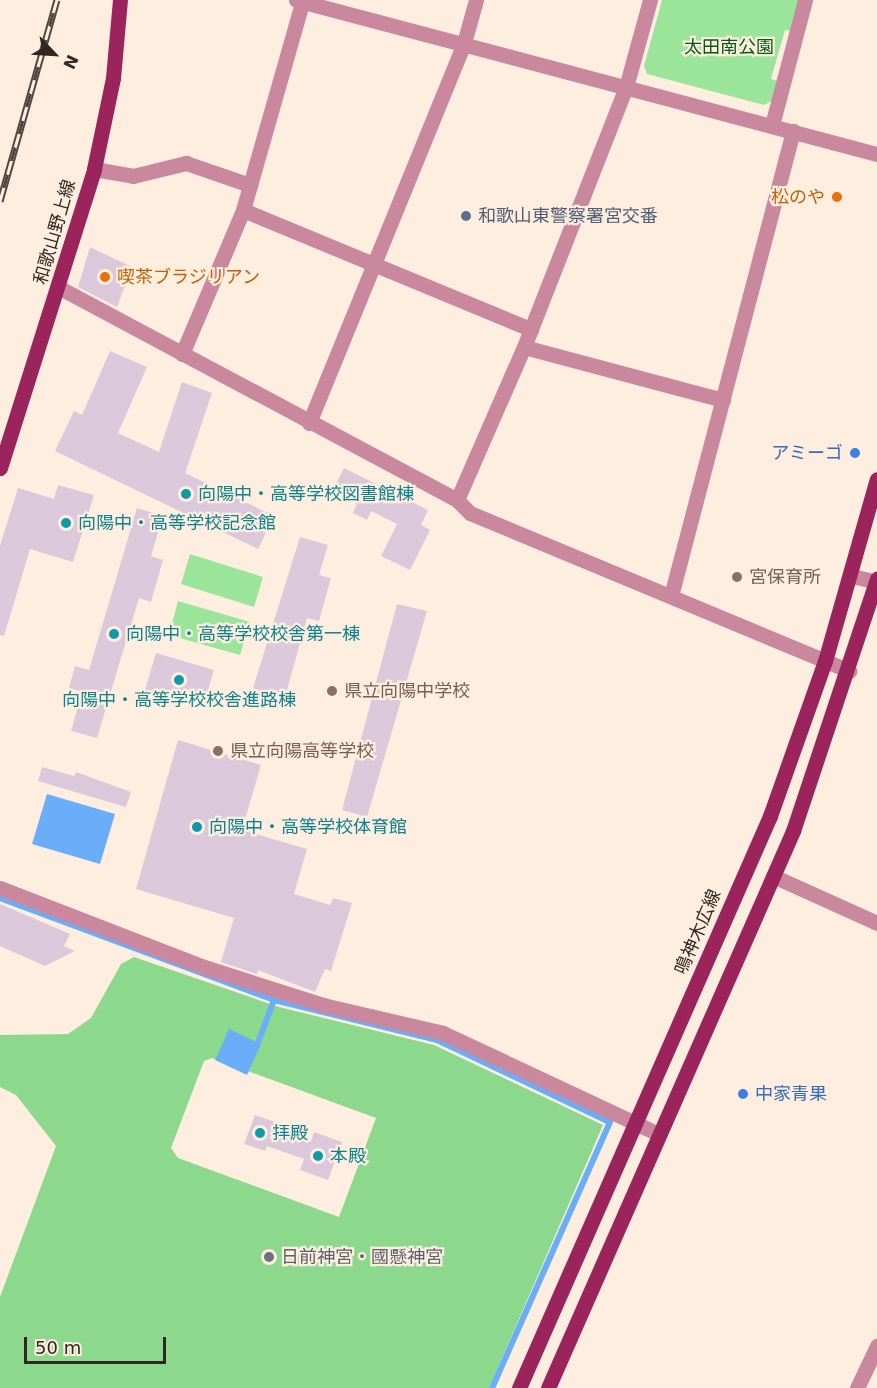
<!DOCTYPE html>
<meta charset="utf-8">
<style>
body{margin:0}
#map{position:relative;width:877px;height:1388px;overflow:hidden;background:#fdeedf;font-family:"DejaVu Sans","Noto Sans JP",sans-serif}
div>[style]{position:absolute}
.green>*{inset:0;background:#9be59b}
.forest>*{inset:0;background:#8cd98d}
.water>*{inset:0;background:#6aadf8}
.stream>*{height:6px;margin:-3px;padding:0 3px;transform-origin:3px;border-radius:3px;background:#6aadf8}
.building>*{inset:0;background:#dbc9db}
.minor>*{height:15px;margin:-7.5px;padding:0 7.5px;transform-origin:7.5px;border-radius:7.5px;background:#ca889f}
.major>*{height:15px;margin:-7.5px;padding:0 7.5px;transform-origin:7.5px;border-radius:7.5px;background:#9b245d}
.rail>*{height:7px;margin-top:-3.5px;transform-origin:0;background:repeating-linear-gradient(90deg,#fdeedf 0 14px,#504840 0 28px);box-sizing:border-box;border-block:2px solid #504840}
.dots>*{width:16px;height:16px;translate:-50% -50%;box-sizing:border-box;border:3px solid #fdeedf;border-radius:50%}
span{translate:-50% -50%;white-space:nowrap;text-align:center;line-height:1.15;-webkit-text-stroke:4.5px #fdeedf;paint-order:stroke}
.park-label{font-size:18px;color:#045b13}
.food-label{font-size:18px;color:#c56008}
.right{translate:-100% -50%;text-align:right}
.left{translate:0 -50%;text-align:left}
.service-label{font-size:18px;color:#4e5e75}
.street-label{font-size:18px;color:#2f2821}
.shop-label{font-size:18px;color:#366cbe}
.culture-label{font-size:18px;color:#0d838f}
.education-label{font-size:18px;color:#785e54}
.worship-label{font-size:18px;color:#5b616d}
.north{position:absolute;left:24px;top:24px;width:60px;height:60px;-webkit-text-stroke:4px #fdeedf;paint-order:stroke;rotate:115deg;font-size:16px;font-weight:700;line-height:24px;text-align:center;color:#2f2821}
.north::after{content:'';display:block;margin:auto;width:21px;height:27px;background:#2f2821;clip-path:polygon(50% 0,100% 100%,50% 72%,0 100%)}
.scale{position:absolute;left:24px;top:1337px;width:142px;height:27px;box-sizing:border-box;border:3px solid #2f2821;border-top:0;padding-left:8px;font-size:18px;line-height:21px;white-space:nowrap;color:#2f2821;-webkit-text-stroke:4px #fdeedf;paint-order:stroke}
</style>
<div id="map">
<div class="green">
<div style="clip-path:polygon(662px 0,801px 0,792px 31px,785px 30px,771px 79px,778px 81px,772px 101px,764px 105px,647px 74px,644px 66px)"></div>
<div style="clip-path:polygon(190px 554px,263px 577px,254px 607px,181px 584px)"></div>
<div style="clip-path:polygon(178px 601px,250px 622px,240px 655px,169px 635px)"></div>
</div>
<div class="forest">
<div style="clip-path:polygon(evenodd,134px 957px,279px 1007px,434px 1045px,603px 1125px,489px 1388px,0 1388px,0 1297px,56px 1146px,16px 1095px,0 1087px,0 1035px,68px 1034px,91px 1018px,121px 964px,134px 957px,212px 1058px,376px 1118px,339px 1217px,178px 1158px,171px 1148px,204px 1061px,212px 1058px)"></div>
</div>
<div class="water">
<div style="clip-path:polygon(47px 794px,115px 814px,100px 864px,32px 844px)"></div>
<div style="clip-path:polygon(229px 1029px,261px 1044px,247px 1075px,215px 1060px)"></div>
</div>
<div class="stream">
<div style="left:0;top:898px;width:292px;rotate:20.4deg"></div>
<div style="left:274px;top:1000px;width:43px;rotate:110.6deg"></div>
<div style="left:274px;top:1000px;width:168px;rotate:13.8deg"></div>
<div style="left:437px;top:1040px;width:191px;rotate:25.4deg"></div>
<div style="left:610px;top:1122px;width:291px;rotate:113.9deg"></div>
</div>
<div class="building">
<div style="clip-path:polygon(90px 247px,132px 267px,117px 307px,78px 287px)"></div>
<div style="clip-path:polygon(110px 351px,147px 367px,118px 433px,159px 452px,182px 382px,212px 393px,185px 473px,274px 516px,258px 549px,55px 451px,74px 411px,82px 415px)"></div>
<div style="clip-path:polygon(344px 468px,428px 510px,421px 525px,430px 530px,410px 570px,381px 556px,397px 524px,371px 511px,367px 520px,353px 513px,357px 504px,332px 492px)"></div>
<div style="clip-path:polygon(58px 485px,94px 495px,73px 562px,30px 549px,4px 636px,0 635px,0 546px,18px 488px,54px 499px)"></div>
<div style="clip-path:polygon(137px 508px,163px 516px,151px 556px,163px 560px,151px 602px,139px 598px,97px 738px,71px 731px,82px 692px,69px 688px,75px 666px,89px 670px)"></div>
<div style="clip-path:polygon(300px 537px,328px 545px,319px 575px,331px 578px,319px 621px,307px 618px,282px 708px,250px 698px)"></div>
<div style="clip-path:polygon(397px 604px,427px 611px,367px 817px,342px 810px)"></div>
<div style="clip-path:polygon(156px 653px,214px 670px,203px 707px,145px 690px)"></div>
<div style="clip-path:polygon(178px 740px,261px 765px,242px 830px,307px 849px,294px 894px,330px 905px,333px 898px,352px 903px,331px 971px,325px 969px,315px 992px,258px 970px,257px 974px,221px 962px,234px 918px,136px 889px)"></div>
<div style="clip-path:polygon(42px 767px,74px 776px,76px 772px,131px 792px,126px 807px,38px 781px)"></div>
<div style="clip-path:polygon(0 904px,70px 934px,64px 946px,75px 951px,45px 966px,0 946px)"></div>
<div style="clip-path:polygon(255px 1115px,275px 1122px,273px 1128px,311px 1142px,314px 1132px,342px 1142px,328px 1180px,300px 1170px,304px 1159px,267px 1146px,265px 1151px,244px 1144px)"></div>
</div>
<div class="minor">
<div style="left:296px;top:0;width:601px;rotate:14.85deg"></div>
<div style="left:772px;top:125px;width:129px;rotate:-75.2deg"></div>
<div style="left:94px;top:169px;width:40px;rotate:10deg"></div>
<div style="left:133px;top:176px;width:55px;rotate:-13.8deg"></div>
<div style="left:186px;top:163px;width:68px;rotate:19deg"></div>
<div style="left:243px;top:210px;width:312px;rotate:22.5deg"></div>
<div style="left:60px;top:288px;width:450px;rotate:28.1deg"></div>
<div style="left:457px;top:500px;width:18px;rotate:45deg"></div>
<div style="left:470px;top:513px;width:411px;rotate:22.6deg"></div>
<div style="left:524px;top:347px;width:206px;rotate:14.9deg"></div>
<div style="left:182px;top:354px;width:156px;rotate:-67deg"></div>
<div style="left:243px;top:210px;width:218px;rotate:-74.1deg"></div>
<div style="left:309px;top:423px;width:410px;rotate:-67.8deg"></div>
<div style="left:464px;top:43px;width:45px;rotate:-74.4deg"></div>
<div style="left:457px;top:500px;width:167px;rotate:-66.4deg"></div>
<div style="left:524px;top:347px;width:279px;rotate:-68.6deg"></div>
<div style="left:626px;top:87px;width:90px;rotate:-74.6deg"></div>
<div style="left:852px;top:576px;width:26px;rotate:13deg"></div>
<div style="left:671px;top:596px;width:481px;rotate:-75.3deg"></div>
<div style="left:773px;top:876px;width:114px;rotate:24.3deg"></div>
<div style="left:0;top:888px;width:216px;rotate:21.2deg"></div>
<div style="left:201px;top:966px;width:128px;rotate:17.7deg"></div>
<div style="left:323px;top:1005px;width:123px;rotate:13.1deg"></div>
<div style="left:443px;top:1033px;width:238px;rotate:25.1deg"></div>
<div style="left:857px;top:1388px;width:47px;rotate:-64.5deg"></div>
</div>
<div class="major">
<div style="left:0;top:468px;width:313px;rotate:-72.5deg"></div>
<div style="left:94px;top:169px;width:93px;rotate:-78.2deg"></div>
<div style="left:113px;top:78px;width:78px;rotate:-84.9deg"></div>
<div style="left:519px;top:1388px;width:625px;rotate:-66.31deg"></div>
<div style="left:770px;top:816px;width:164px;rotate:-70.5deg"></div>
<div style="left:825px;top:661px;width:189px;rotate:-74.1deg"></div>
<div style="left:548px;top:1388px;width:609px;rotate:-66.26deg"></div>
<div style="left:793px;top:831px;width:266px;rotate:-71.6deg"></div>
</div>
<div class="rail">
<div style="left:0;top:201px;width:209px;rotate:-74.2deg"></div>
</div>
<div class="dots">
<div style="left:837px;top:197px;background:#e8710a"></div>
<div style="left:466px;top:216px;background:#5c6f8a"></div>
<div style="left:105px;top:277px;background:#e8710a"></div>
<div style="left:855px;top:453px;background:#3f7fe0"></div>
<div style="left:186px;top:494px;background:#0f9aa8"></div>
<div style="left:66px;top:523px;background:#0f9aa8"></div>
<div style="left:737px;top:577px;background:#8d6e63"></div>
<div style="left:114px;top:634px;background:#0f9aa8"></div>
<div style="left:179px;top:680px;background:#0f9aa8"></div>
<div style="left:332px;top:691px;background:#8d6e63"></div>
<div style="left:218px;top:751px;background:#8d6e63"></div>
<div style="left:197px;top:827px;background:#0f9aa8"></div>
<div style="left:743px;top:1094px;background:#3f7fe0"></div>
<div style="left:260px;top:1133px;background:#0f9aa8"></div>
<div style="left:318px;top:1156px;background:#0f9aa8"></div>
<div style="left:269px;top:1257px;background:#6b7280"></div>
</div>
<div class="park-label">
<span style="left:729px;top:47px">太田南公園</span>
</div>
<div class="food-label">
<span class="right" style="left:825px;top:197px">松のや</span>
<span class="left" style="left:117px;top:277px">喫茶ブラジリアン</span>
</div>
<div class="service-label">
<span class="left" style="left:478px;top:216px">和歌山東警察署宮交番</span>
</div>
<div class="street-label">
<span style="left:55px;top:232px;rotate:-74deg">和歌山野上線</span>
<span style="left:698px;top:932px;rotate:-67deg">鳴神木広線</span>
</div>
<div class="shop-label">
<span class="right" style="left:843px;top:453px">アミーゴ</span>
<span class="left" style="left:755px;top:1094px">中家青果</span>
</div>
<div class="culture-label">
<span class="left" style="left:198px;top:494px">向陽中・高等学校図書館棟</span>
<span class="left" style="left:78px;top:523px">向陽中・高等学校記念館</span>
<span class="left" style="left:126px;top:634px">向陽中・高等学校校舎第一棟</span>
<span style="left:179px;top:700px">向陽中・高等学校校舎進路棟</span>
<span class="left" style="left:209px;top:827px">向陽中・高等学校体育館</span>
<span class="left" style="left:272px;top:1133px">拝殿</span>
<span class="left" style="left:330px;top:1156px">本殿</span>
</div>
<div class="education-label">
<span class="left" style="left:749px;top:577px">宮保育所</span>
<span class="left" style="left:344px;top:691px">県立向陽中学校</span>
<span class="left" style="left:230px;top:751px">県立向陽高等学校</span>
</div>
<div class="worship-label">
<span class="left" style="left:281px;top:1257px">日前神宮・國懸神宮</span>
</div>
<div class="north">N</div>
<div class="scale">50 m</div>
</div>
